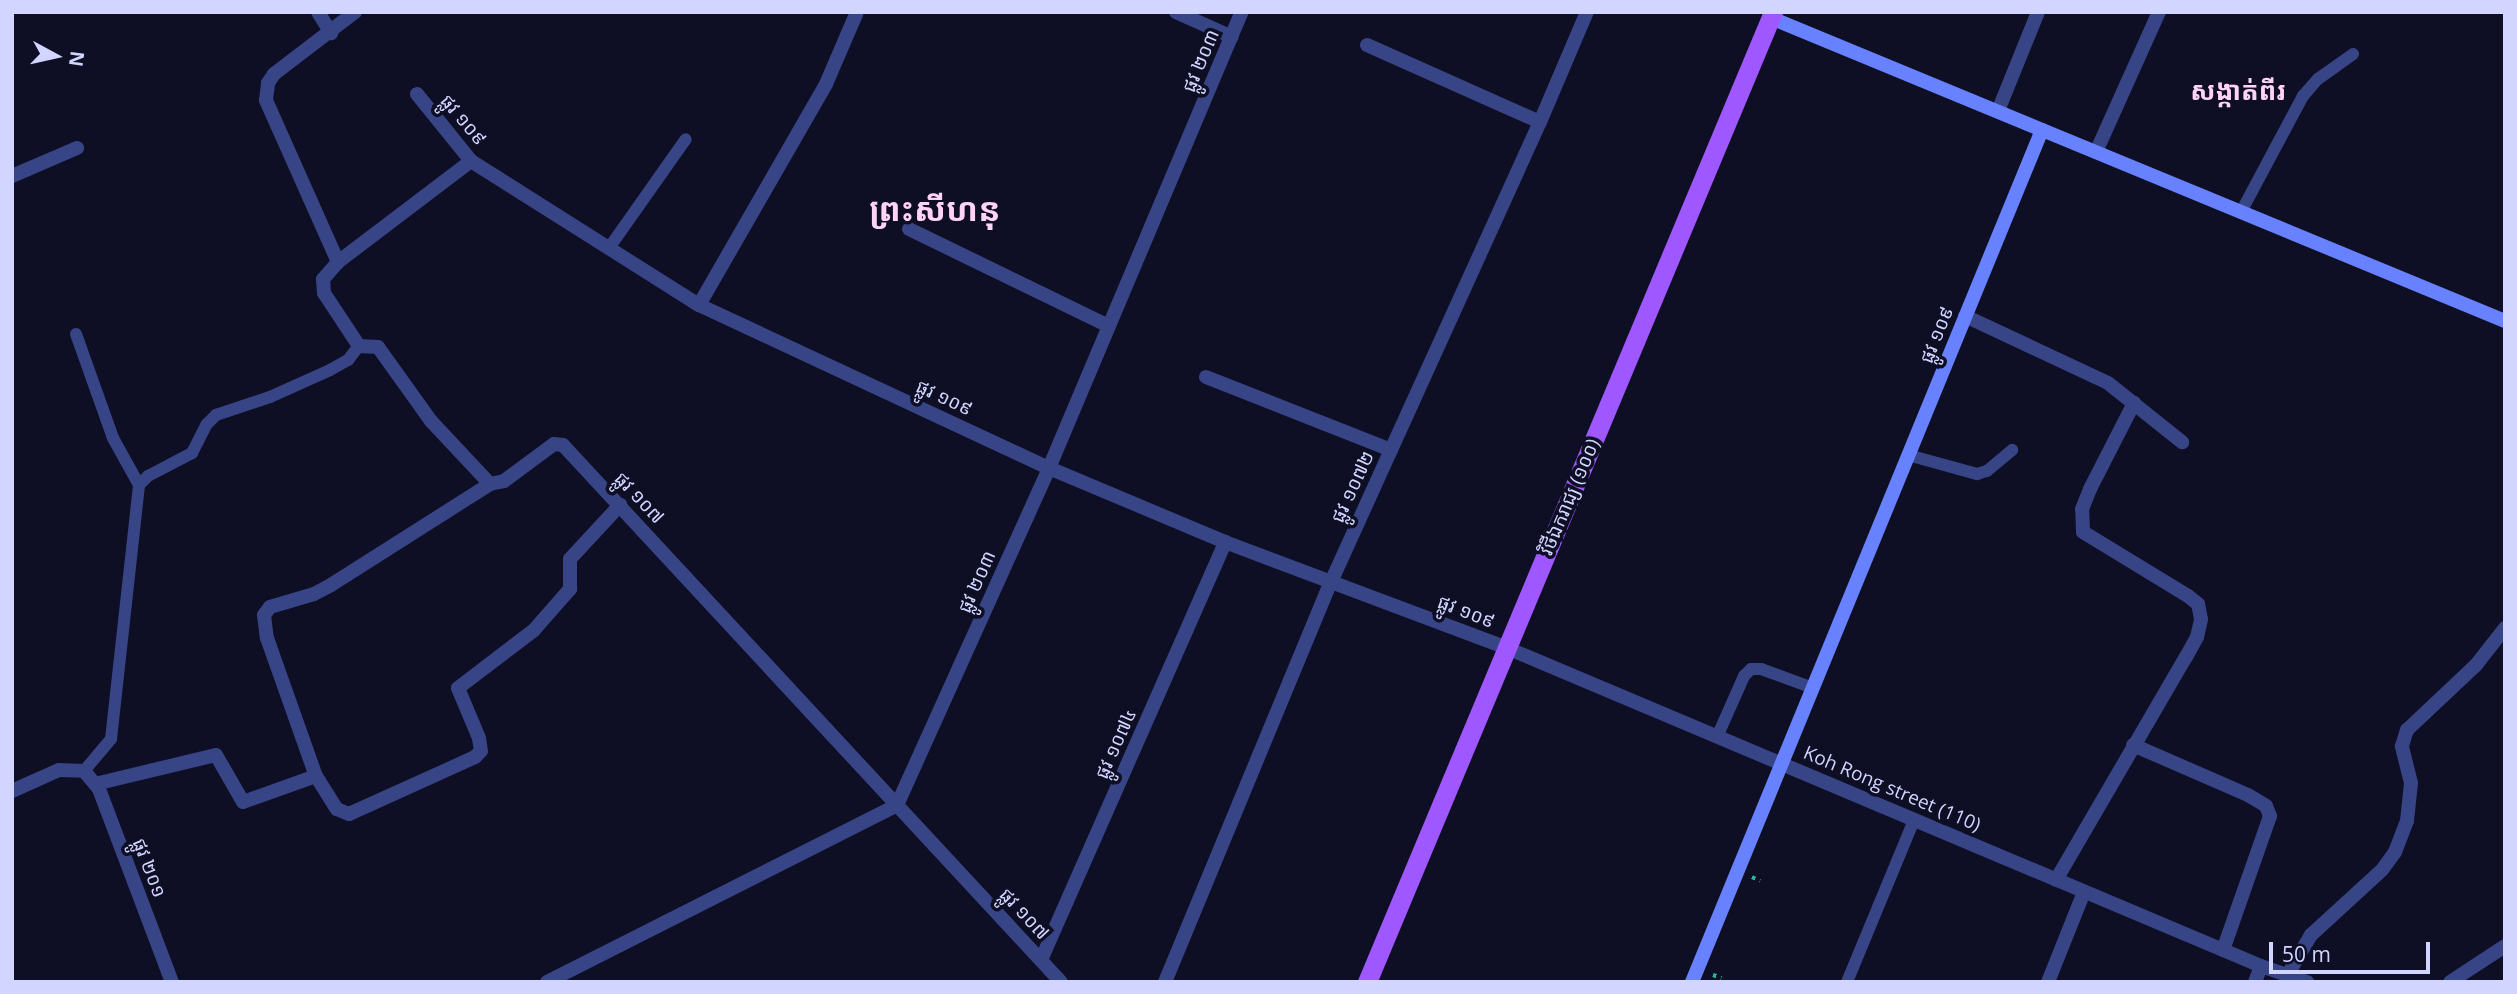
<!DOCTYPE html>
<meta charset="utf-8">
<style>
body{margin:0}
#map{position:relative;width:2517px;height:994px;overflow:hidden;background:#0e0e24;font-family:"Open Sans","Noto Sans Khmer",sans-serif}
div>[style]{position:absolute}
.path>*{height:3.5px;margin-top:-1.75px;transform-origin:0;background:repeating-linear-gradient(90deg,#2bb994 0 3.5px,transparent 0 8.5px)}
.service>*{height:12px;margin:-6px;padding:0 6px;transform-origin:6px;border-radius:6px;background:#374485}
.minor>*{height:14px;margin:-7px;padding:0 7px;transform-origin:7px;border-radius:7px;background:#374485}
.tertiary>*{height:14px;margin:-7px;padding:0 7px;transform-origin:7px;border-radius:7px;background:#374485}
.secondary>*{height:14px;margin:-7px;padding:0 7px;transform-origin:7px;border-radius:7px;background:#6882ff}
.primary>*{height:19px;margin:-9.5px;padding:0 9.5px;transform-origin:9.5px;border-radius:9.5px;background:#9f58ff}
span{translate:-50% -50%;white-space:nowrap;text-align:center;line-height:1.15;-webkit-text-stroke:7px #0e0e24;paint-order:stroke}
.street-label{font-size:19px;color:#d1d5ff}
.district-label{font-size:26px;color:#ffd3f8;font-weight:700}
.town-label{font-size:33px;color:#ffd3f8;font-weight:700}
.frame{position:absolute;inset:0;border:14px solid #d1d5ff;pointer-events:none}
.north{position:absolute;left:21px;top:21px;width:70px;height:70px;-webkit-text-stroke:5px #0e0e24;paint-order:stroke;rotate:98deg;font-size:19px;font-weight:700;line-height:28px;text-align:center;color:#d1d5ff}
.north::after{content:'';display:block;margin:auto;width:24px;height:32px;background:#d1d5ff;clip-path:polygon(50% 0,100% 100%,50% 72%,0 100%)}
.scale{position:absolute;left:2269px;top:942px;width:161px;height:32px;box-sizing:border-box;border:4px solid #d1d5ff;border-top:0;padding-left:9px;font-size:21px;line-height:24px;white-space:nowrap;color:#d1d5ff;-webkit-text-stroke:5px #0e0e24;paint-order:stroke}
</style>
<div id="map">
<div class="path">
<div style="left:1752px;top:877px;width:9px;rotate:27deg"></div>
<div style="left:1713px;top:975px;width:9px;rotate:18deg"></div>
</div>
<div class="service">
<div style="left:2241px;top:212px;width:132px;rotate:-61.9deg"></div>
<div style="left:2303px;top:96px;width:23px;rotate:-49deg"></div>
<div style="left:2318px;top:79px;width:43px;rotate:-35.5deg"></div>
<div style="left:609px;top:248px;width:133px;rotate:-54.8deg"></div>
<div style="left:76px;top:334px;width:110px;rotate:70.4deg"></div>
<div style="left:113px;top:438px;width:54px;rotate:61deg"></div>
<div style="left:1908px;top:455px;width:72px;rotate:15.4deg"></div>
<div style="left:1977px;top:474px;width:10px;rotate:-17deg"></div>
<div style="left:1987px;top:471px;width:33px;rotate:-40deg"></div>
<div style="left:1717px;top:737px;width:67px;rotate:-66.1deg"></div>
<div style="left:1744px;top:676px;width:10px;rotate:-45deg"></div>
<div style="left:1751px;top:669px;width:10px"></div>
<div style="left:1761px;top:669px;width:55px;rotate:20.1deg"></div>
<div style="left:84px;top:771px;width:42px;rotate:-49.8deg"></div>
<div style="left:111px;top:739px;width:256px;rotate:-83.7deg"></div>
<div style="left:139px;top:485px;width:13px;rotate:-45deg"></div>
<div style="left:148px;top:476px;width:50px;rotate:-27.6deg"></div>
<div style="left:192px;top:453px;width:33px;rotate:-63deg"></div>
<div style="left:207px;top:424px;width:13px;rotate:-45deg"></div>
<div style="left:216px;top:415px;width:57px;rotate:-18.4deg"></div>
<div style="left:270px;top:397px;width:66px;rotate:-24.2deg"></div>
<div style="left:330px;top:370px;width:21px;rotate:-29deg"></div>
<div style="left:348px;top:360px;width:18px;rotate:-52deg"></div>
<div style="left:1847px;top:982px;width:175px;rotate:-67.5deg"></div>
</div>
<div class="minor">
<div style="left:318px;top:12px;width:25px;rotate:58deg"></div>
<div style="left:1176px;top:12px;width:61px;rotate:24.1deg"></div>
<div style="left:1367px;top:45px;width:189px;rotate:24deg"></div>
<div style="left:417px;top:94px;width:86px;rotate:51.1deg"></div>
<div style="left:471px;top:161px;width:270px;rotate:32.3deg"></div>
<div style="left:699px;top:305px;width:386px;rotate:25deg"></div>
<div style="left:1049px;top:468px;width:191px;rotate:22.8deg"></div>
<div style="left:1225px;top:542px;width:301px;rotate:20.6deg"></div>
<div style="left:1998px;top:111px;width:107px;rotate:-68deg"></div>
<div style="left:2096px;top:152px;width:154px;rotate:-65.8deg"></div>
<div style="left:471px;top:161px;width:167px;rotate:142.8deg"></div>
<div style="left:338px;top:262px;width:23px;rotate:131deg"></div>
<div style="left:323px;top:279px;width:14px;rotate:86deg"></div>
<div style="left:324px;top:293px;width:64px;rotate:56.6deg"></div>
<div style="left:359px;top:346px;width:19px;rotate:3deg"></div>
<div style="left:378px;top:347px;width:91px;rotate:54.4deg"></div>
<div style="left:431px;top:421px;width:86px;rotate:46.9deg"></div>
<div style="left:490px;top:484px;width:14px;rotate:-12deg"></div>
<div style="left:504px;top:481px;width:62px;rotate:-36.5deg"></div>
<div style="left:554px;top:444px;width:9px;rotate:6deg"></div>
<div style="left:563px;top:445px;width:732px;rotate:47.16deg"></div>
<div style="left:12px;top:176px;width:71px;rotate:-23.3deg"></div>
<div style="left:909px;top:229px;width:222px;rotate:25.9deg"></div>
<div style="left:338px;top:262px;width:177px;rotate:-114deg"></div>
<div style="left:266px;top:100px;width:17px;rotate:-83deg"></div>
<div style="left:268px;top:83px;width:11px;rotate:-56deg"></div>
<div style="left:274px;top:74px;width:102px;rotate:-37.4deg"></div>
<div style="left:699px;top:305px;width:255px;rotate:-60.1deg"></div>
<div style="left:826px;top:84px;width:78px;rotate:-66.7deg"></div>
<div style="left:1965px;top:316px;width:158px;rotate:25.1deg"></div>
<div style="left:2108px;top:383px;width:95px;rotate:38.6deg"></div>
<div style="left:1206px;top:377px;width:199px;rotate:21.5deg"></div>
<div style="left:490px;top:484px;width:188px;rotate:147.6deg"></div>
<div style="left:331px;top:585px;width:19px;rotate:152deg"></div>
<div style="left:314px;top:594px;width:46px;rotate:163.5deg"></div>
<div style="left:270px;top:607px;width:10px;rotate:127deg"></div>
<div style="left:264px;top:615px;width:23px;rotate:83deg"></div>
<div style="left:267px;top:638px;width:146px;rotate:70.5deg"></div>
<div style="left:316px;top:776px;width:39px;rotate:58deg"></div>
<div style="left:337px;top:809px;width:13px;rotate:23deg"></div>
<div style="left:349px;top:814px;width:138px;rotate:-24.3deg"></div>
<div style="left:475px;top:757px;width:8px;rotate:-45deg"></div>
<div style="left:481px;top:751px;width:13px;rotate:-99deg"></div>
<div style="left:479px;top:738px;width:54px;rotate:-112.8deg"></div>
<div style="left:458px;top:688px;width:96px;rotate:-37.3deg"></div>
<div style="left:534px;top:630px;width:55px;rotate:-48.7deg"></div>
<div style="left:570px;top:589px;width:30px;rotate:-90deg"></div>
<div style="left:570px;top:559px;width:74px;rotate:-47.2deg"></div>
<div style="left:2133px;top:745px;width:125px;rotate:23.5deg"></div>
<div style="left:2248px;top:795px;width:21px;rotate:31deg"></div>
<div style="left:2266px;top:806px;width:11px;rotate:68deg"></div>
<div style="left:2270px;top:816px;width:142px;rotate:109.3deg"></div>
<div style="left:95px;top:784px;width:124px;rotate:-13.5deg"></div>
<div style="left:216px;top:755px;width:54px;rotate:60.1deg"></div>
<div style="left:243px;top:802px;width:77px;rotate:-19.6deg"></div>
<div style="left:12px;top:791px;width:51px;rotate:-24.1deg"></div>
<div style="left:59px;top:770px;width:25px;rotate:2deg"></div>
<div style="left:84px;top:771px;width:23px;rotate:50deg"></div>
<div style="left:99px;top:789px;width:206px;rotate:69.3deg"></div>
<div style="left:2056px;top:880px;width:258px;rotate:-59.8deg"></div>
<div style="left:2186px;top:657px;width:23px;rotate:-61deg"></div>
<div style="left:2197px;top:637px;width:18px;rotate:-77deg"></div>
<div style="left:2201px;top:619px;width:15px;rotate:-101deg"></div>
<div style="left:2198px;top:604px;width:13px;rotate:-141deg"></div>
<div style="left:2188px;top:596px;width:123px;rotate:-148.6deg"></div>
<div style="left:2083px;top:532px;width:23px;rotate:-92deg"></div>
<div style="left:2082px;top:509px;width:22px;rotate:-68deg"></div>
<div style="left:2090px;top:489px;width:97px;rotate:-62.9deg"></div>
<div style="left:1041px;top:960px;width:457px;rotate:-66.2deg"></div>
<div style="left:2287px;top:976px;width:48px;rotate:-59.7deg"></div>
<div style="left:2311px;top:935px;width:96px;rotate:-42.5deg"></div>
<div style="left:2382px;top:870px;width:22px;rotate:-54deg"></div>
<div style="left:2395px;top:852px;width:33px;rotate:-69deg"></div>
<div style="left:2407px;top:821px;width:38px;rotate:-84deg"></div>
<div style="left:2411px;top:783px;width:38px;rotate:-104deg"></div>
<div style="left:2402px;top:746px;width:17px;rotate:-73deg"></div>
<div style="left:2407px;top:730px;width:95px;rotate:-43.3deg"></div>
<div style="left:2476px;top:665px;width:47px;rotate:-51.9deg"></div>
<div style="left:547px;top:982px;width:392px;rotate:-26.8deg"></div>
<div style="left:897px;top:805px;width:370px;rotate:-65.7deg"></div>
<div style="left:1049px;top:468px;width:495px;rotate:-67.1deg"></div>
<div style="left:1165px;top:982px;width:433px;rotate:-67.5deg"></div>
<div style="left:1331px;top:582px;width:505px;rotate:-65.57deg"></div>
<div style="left:1540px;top:122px;width:120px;rotate:-66.9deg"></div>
<div style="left:2048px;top:982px;width:97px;rotate:-68.2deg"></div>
</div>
<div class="tertiary">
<div style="left:1507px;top:648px;width:818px;rotate:22.87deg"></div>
<div style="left:2261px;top:966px;width:49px;rotate:19.2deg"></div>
<div style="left:2255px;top:982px;width:17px;rotate:-69deg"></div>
<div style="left:2450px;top:982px;width:66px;rotate:-33.2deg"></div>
</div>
<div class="secondary">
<div style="left:1771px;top:18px;width:794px;rotate:22.43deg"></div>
<div style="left:1692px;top:982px;width:921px;rotate:-67.67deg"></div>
</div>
<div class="primary">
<div style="left:1367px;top:982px;width:1052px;rotate:-67.29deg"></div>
</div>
<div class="street-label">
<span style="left:1201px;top:61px;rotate:-67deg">ផ្លូវ ២០៣</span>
<span style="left:463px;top:120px;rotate:50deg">ផ្លូវ ១០៩</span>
<span style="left:1937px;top:335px;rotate:-68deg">ផ្លូវ ១០៩</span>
<span style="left:944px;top:398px;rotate:25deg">ផ្លូវ ១០៩</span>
<span style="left:1353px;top:487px;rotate:-65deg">ផ្លូវ ១០៧២</span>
<span style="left:1570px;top:497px;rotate:-67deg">វិថីឯករាជ្យ (១០០)</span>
<span style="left:639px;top:498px;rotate:47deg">ផ្លូវ ១០៧</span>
<span style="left:977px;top:582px;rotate:-66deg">ផ្លូវ ២០៣</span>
<span style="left:1466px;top:612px;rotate:21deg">ផ្លូវ ១០៩</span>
<span style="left:1116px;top:744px;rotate:-66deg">ផ្លូវ ១០៧៤</span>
<span style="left:1892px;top:789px;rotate:23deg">Koh Rong street (110)</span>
<span style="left:149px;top:868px;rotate:69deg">ផ្លូវ ២០១</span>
<span style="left:1024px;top:914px;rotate:47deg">ផ្លូវ ១០៧</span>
</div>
<div class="district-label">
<span style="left:2238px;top:91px">សង្កាត់ពីរ</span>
</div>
<div class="town-label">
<span style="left:935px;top:209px">ព្រះសីហនុ</span>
</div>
<div class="frame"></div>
<div class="north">N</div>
<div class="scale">50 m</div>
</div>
